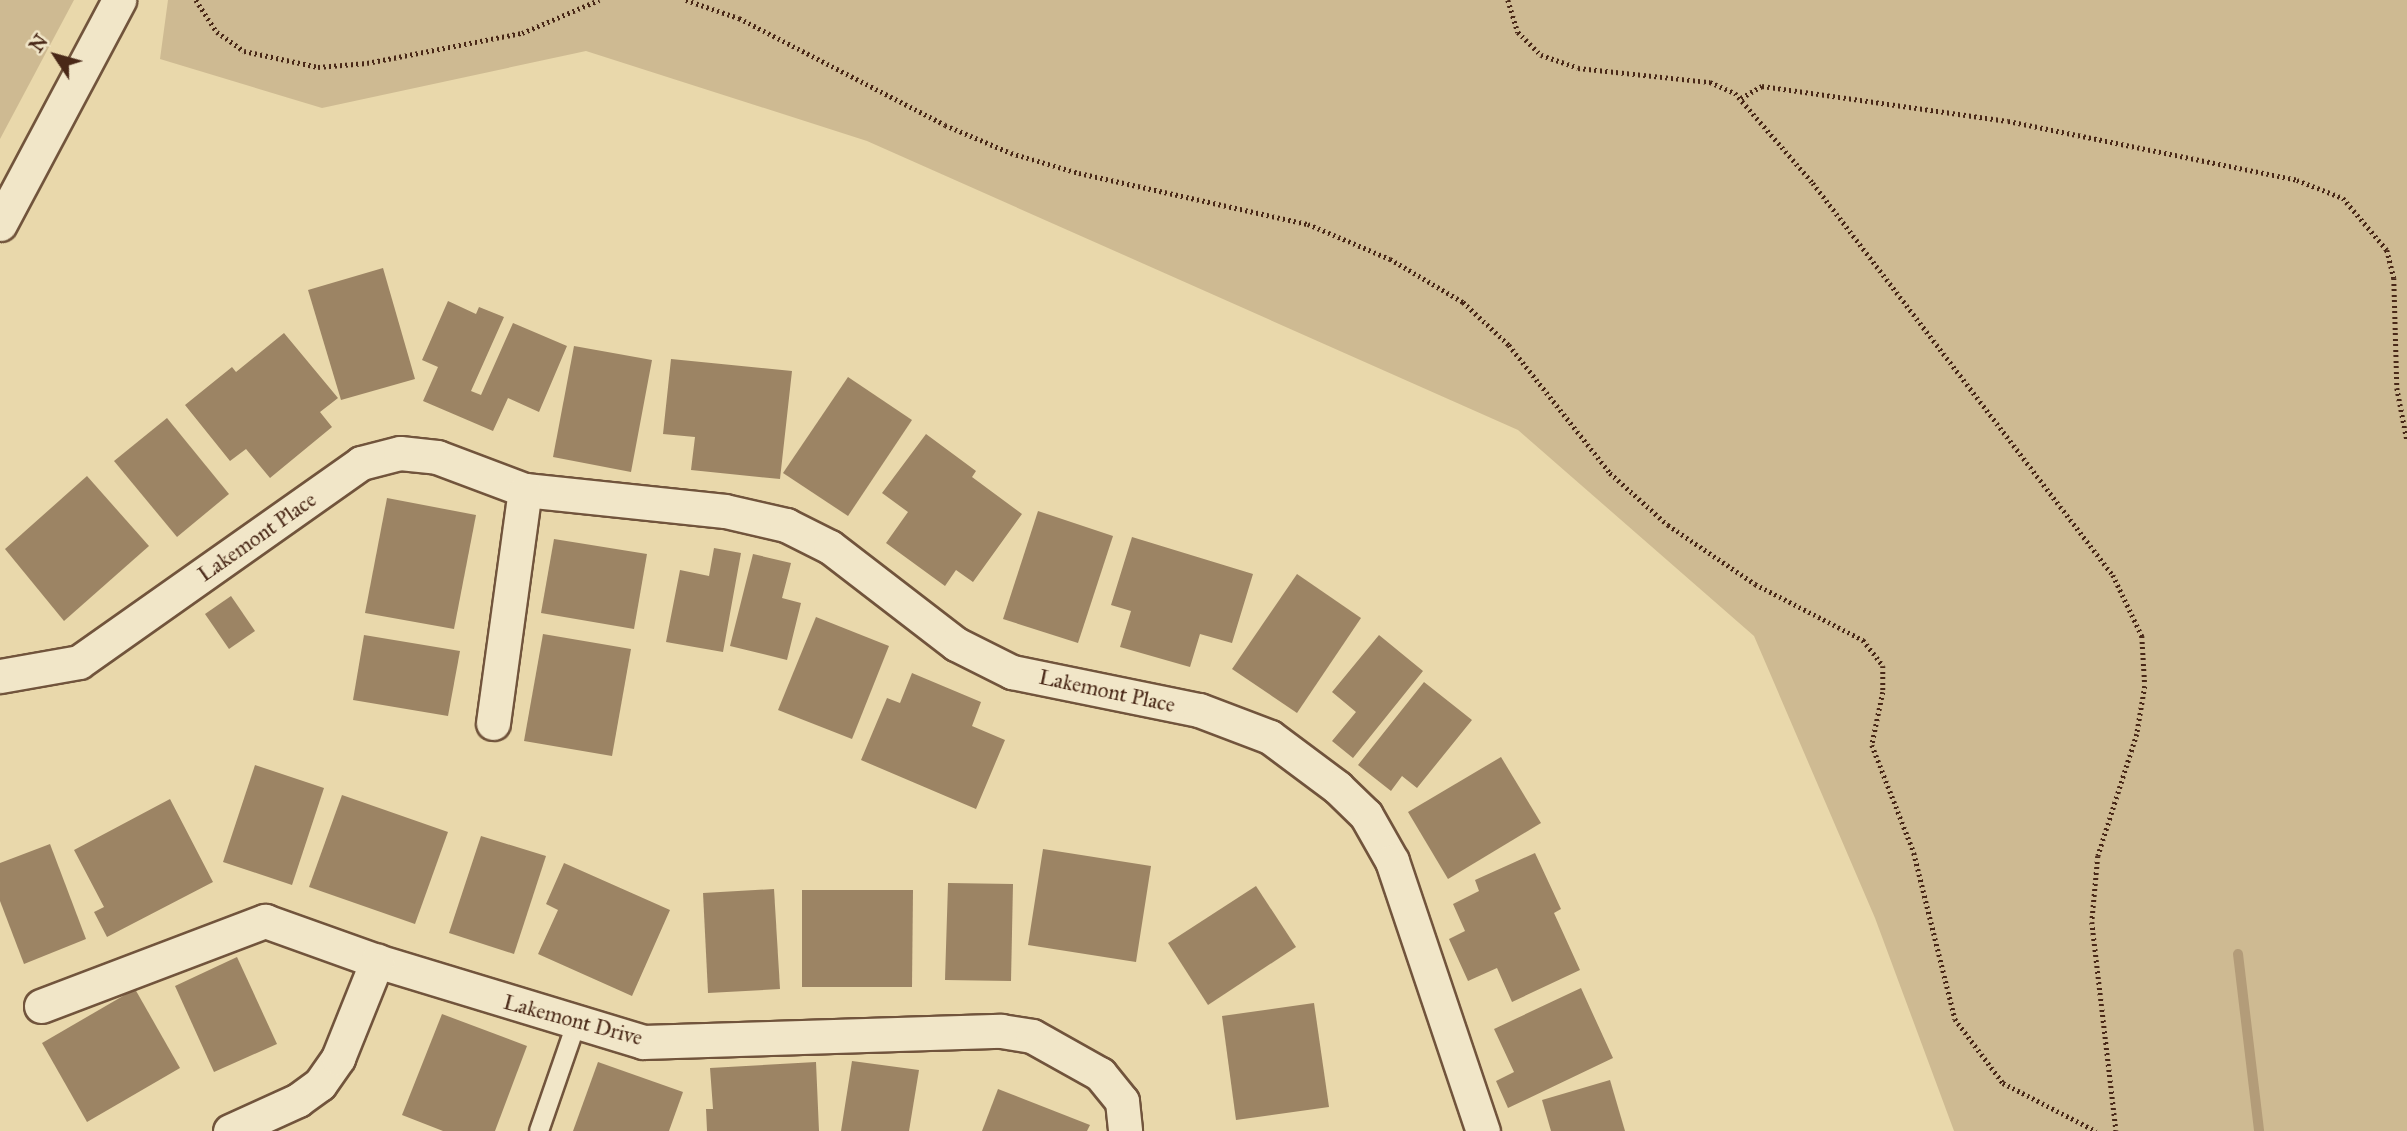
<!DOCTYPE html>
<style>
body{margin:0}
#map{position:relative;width:2407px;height:1131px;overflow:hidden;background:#e9d8ab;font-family:"IM FELL Great Primer",serif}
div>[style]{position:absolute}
.green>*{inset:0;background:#ceba92}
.stream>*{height:10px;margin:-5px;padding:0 5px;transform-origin:5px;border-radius:5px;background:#b39c79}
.building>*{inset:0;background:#9c8464}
.path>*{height:4.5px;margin-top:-2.25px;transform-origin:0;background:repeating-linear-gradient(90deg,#492817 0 2px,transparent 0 5.5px)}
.roads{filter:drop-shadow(2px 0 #71543c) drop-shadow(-2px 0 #71543c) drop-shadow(0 2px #71543c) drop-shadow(0 -2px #71543c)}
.service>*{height:18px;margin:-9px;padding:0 9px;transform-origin:9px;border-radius:9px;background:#f1e6c8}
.minor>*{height:33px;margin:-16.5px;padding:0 16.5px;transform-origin:16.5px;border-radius:16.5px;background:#f1e6c8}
span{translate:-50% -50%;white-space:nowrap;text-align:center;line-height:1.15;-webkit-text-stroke:5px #f1e6c8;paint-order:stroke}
.street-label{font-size:21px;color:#492817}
.north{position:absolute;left:21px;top:21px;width:70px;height:70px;-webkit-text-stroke:5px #f1e6c8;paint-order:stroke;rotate:306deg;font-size:19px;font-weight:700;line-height:28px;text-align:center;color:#492817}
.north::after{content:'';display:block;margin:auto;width:24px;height:32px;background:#492817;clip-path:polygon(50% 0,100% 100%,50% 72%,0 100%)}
</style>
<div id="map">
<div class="green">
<div style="clip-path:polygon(0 0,74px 0,0 139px)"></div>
<div style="clip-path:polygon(168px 0,2407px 0,2407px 1131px,1954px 1131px,1875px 918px,1754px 636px,1518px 430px,867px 141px,586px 51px,322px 108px,160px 59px)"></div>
</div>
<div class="stream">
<div style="left:2238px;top:954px;width:178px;rotate:83.2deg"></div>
</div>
<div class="building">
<div style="clip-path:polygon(383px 268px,415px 379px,341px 400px,308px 290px)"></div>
<div style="clip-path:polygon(448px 301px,476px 314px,479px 307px,504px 317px,471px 391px,481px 395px,513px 323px,567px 346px,539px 412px,508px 398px,493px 431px,423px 401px,438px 367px,422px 360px)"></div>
<div style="clip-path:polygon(284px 333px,338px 398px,320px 412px,332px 427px,270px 478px,246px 449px,230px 461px,185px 405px,232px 367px,236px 372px)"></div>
<div style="clip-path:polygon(574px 346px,652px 360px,631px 472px,553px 457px)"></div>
<div style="clip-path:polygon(671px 359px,792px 371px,780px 479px,691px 470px,695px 437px,663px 434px)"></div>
<div style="clip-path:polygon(848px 377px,912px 420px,848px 516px,783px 473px)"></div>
<div style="clip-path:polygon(167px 418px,229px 494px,177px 537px,114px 461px)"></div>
<div style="clip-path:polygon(926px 434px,976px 471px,972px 477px,1022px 514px,973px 582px,956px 570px,945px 586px,886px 543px,908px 512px,882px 493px)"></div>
<div style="clip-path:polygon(87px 476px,149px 546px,64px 621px,5px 549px)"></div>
<div style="clip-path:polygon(387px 498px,476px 515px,454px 629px,365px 613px)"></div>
<div style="clip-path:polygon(1038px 511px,1113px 536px,1078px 643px,1003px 619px)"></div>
<div style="clip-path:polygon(1132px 537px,1253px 574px,1232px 643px,1200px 634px,1190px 667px,1120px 647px,1131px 611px,1111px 605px)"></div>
<div style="clip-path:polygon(554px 539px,647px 554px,634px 629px,541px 613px)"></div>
<div style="clip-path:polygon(714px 548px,741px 553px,723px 652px,666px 642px,680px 570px,709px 576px)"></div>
<div style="clip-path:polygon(753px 554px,791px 563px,782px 598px,801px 603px,787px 660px,730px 646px)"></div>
<div style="clip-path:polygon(1297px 574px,1361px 618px,1297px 713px,1232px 669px)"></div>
<div style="clip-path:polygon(231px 596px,255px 631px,229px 649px,205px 614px)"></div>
<div style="clip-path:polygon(816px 617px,889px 646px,852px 739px,778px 710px)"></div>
<div style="clip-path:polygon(543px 634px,631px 649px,612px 756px,524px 741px)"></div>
<div style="clip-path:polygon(364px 635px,460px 651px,448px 716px,353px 700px)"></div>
<div style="clip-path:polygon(1379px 635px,1423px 671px,1353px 758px,1332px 741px,1356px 712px,1332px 692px)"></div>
<div style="clip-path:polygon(912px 673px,981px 702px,972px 726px,1005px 740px,976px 809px,861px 760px,887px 698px,900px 703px)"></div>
<div style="clip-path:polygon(1424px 682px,1472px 720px,1417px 788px,1402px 776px,1391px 791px,1358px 765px)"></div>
<div style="clip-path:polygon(1501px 757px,1541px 823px,1448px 879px,1408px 812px)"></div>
<div style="clip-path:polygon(255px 765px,324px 788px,292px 885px,223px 862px)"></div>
<div style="clip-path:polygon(342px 795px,448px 832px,415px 924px,309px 887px)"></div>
<div style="clip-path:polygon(170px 799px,213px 882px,107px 937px,94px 912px,104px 907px,74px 850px)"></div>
<div style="clip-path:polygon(481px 836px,546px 856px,514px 954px,449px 933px)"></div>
<div style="clip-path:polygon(50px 844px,86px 939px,24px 964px,0 901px,0 863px)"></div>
<div style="clip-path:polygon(1043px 849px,1151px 866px,1136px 962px,1028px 945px)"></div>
<div style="clip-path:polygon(1535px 853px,1561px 909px,1554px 913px,1580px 970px,1512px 1002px,1497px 968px,1468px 981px,1449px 939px,1465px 931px,1453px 904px,1479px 891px,1475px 880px)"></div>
<div style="clip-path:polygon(564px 863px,670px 910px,632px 996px,538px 954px,558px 910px,546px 904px)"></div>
<div style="clip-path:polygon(948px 883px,1013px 884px,1011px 981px,945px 980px)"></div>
<div style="clip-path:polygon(1256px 886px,1296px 947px,1208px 1005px,1168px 943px)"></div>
<div style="clip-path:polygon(774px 889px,780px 989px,708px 993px,703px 893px)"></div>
<div style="clip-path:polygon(802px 890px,913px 890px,912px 987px,802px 987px)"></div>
<div style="clip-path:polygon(237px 957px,277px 1044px,214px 1072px,175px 986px)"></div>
<div style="clip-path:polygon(1581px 988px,1613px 1058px,1508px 1108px,1496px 1081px,1514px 1072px,1494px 1029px)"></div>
<div style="clip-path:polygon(135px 989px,180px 1068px,87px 1122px,42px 1043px)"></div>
<div style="clip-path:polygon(1314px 1003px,1329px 1107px,1236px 1120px,1222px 1016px)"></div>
<div style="clip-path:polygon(442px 1014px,527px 1046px,495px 1131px,443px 1131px,402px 1115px)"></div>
<div style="clip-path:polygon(852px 1061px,919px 1070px,909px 1131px,841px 1131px)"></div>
<div style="clip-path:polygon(598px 1062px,683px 1092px,669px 1131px,573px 1131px)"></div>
<div style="clip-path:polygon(816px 1062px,819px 1131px,707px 1131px,706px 1109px,713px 1109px,710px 1068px)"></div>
<div style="clip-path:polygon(1610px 1080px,1625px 1131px,1551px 1131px,1542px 1100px)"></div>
<div style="clip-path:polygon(998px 1089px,1090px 1125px,1087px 1131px,982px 1131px)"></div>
</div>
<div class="path">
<div style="left:196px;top:0;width:38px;rotate:57deg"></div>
<div style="left:217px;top:32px;width:33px;rotate:35deg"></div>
<div style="left:244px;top:51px;width:76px;rotate:12.2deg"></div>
<div style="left:318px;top:67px;width:49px;rotate:-4.7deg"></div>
<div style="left:367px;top:63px;width:158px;rotate:-11deg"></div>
<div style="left:522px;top:33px;width:84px;rotate:-23.2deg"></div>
<div style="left:686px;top:0;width:56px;rotate:18.8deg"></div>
<div style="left:739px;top:18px;width:232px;rotate:27.4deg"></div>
<div style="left:945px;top:125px;width:72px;rotate:23deg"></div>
<div style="left:1011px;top:153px;width:71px;rotate:16.4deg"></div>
<div style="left:1079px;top:173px;width:235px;rotate:12.6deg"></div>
<div style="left:1308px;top:224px;width:89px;rotate:23.1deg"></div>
<div style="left:1390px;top:259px;width:85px;rotate:30.5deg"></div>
<div style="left:1463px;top:302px;width:63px;rotate:43.1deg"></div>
<div style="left:1509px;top:345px;width:163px;rotate:51.7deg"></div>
<div style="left:1610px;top:473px;width:78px;rotate:41.9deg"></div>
<div style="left:1668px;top:525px;width:105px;rotate:34.1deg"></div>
<div style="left:1755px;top:584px;width:122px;rotate:27.4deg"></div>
<div style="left:1863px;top:640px;width:33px;rotate:52deg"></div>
<div style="left:1883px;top:666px;width:26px;rotate:90deg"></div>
<div style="left:1883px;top:692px;width:54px;rotate:101.7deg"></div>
<div style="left:1872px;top:745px;width:116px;rotate:68.7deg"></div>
<div style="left:1914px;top:853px;width:171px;rotate:76.1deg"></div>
<div style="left:1955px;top:1019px;width:80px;rotate:53.1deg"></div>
<div style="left:2003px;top:1083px;width:105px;rotate:27.3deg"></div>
<div style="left:1508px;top:0;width:34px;rotate:73deg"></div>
<div style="left:1518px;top:32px;width:33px;rotate:45deg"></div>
<div style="left:1541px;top:55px;width:39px;rotate:19deg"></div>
<div style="left:1578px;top:68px;width:133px;rotate:6.1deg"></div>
<div style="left:1710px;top:82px;width:27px;rotate:24deg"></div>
<div style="left:1735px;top:93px;width:119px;rotate:49.1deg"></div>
<div style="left:1813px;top:183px;width:494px;rotate:52.6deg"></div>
<div style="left:2113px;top:575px;width:68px;rotate:64.6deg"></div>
<div style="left:2142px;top:636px;width:50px;rotate:86.6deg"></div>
<div style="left:2145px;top:686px;width:49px;rotate:99.5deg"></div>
<div style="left:2137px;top:734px;width:128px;rotate:107.7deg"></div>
<div style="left:2098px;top:856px;width:66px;rotate:95.2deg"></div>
<div style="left:2092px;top:922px;width:210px;rotate:83.4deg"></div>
<div style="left:1741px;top:98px;width:24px;rotate:-30deg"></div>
<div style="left:1762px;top:86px;width:248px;rotate:8.1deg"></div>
<div style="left:2008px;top:121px;width:295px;rotate:11.5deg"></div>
<div style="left:2297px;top:180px;width:49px;rotate:21.4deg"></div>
<div style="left:2343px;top:198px;width:68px;rotate:49.8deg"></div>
<div style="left:2387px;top:250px;width:29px;rotate:76deg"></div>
<div style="left:2394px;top:278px;width:110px;rotate:88.4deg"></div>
<div style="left:2397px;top:388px;width:53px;rotate:79.1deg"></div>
</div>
<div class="roads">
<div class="service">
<div style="left:539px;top:1131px;width:113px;rotate:-70.9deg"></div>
</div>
<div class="minor">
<div style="left:0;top:224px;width:254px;rotate:-62deg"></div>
<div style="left:0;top:676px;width:80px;rotate:-10deg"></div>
<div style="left:79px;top:662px;width:345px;rotate:-35.2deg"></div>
<div style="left:361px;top:463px;width:40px;rotate:-14.4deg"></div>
<div style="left:400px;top:453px;width:37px;rotate:6deg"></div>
<div style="left:437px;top:457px;width:94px;rotate:20.6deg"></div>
<div style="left:525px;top:490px;width:201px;rotate:6deg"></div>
<div style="left:725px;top:511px;width:63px;rotate:12.9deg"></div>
<div style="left:786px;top:525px;width:49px;rotate:26.6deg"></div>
<div style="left:830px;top:547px;width:159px;rotate:37.6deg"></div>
<div style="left:956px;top:644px;width:63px;rotate:26.6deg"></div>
<div style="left:1012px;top:672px;width:191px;rotate:11.5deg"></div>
<div style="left:1199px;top:710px;width:76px;rotate:20.8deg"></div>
<div style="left:1270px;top:737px;width:84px;rotate:36.7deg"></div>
<div style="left:1337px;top:787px;width:40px;rotate:44deg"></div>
<div style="left:1366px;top:815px;width:53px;rotate:60.5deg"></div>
<div style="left:1392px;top:861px;width:285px;rotate:71.4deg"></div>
<div style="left:493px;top:723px;width:235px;rotate:-82.2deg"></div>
<div style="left:41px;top:1006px;width:240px;rotate:-20.8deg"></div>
<div style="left:265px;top:921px;width:119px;rotate:19.7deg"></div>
<div style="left:377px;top:961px;width:278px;rotate:16.9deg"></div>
<div style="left:643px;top:1042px;width:358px;rotate:-1.8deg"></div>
<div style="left:1001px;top:1031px;width:31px;rotate:9deg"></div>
<div style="left:1032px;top:1036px;width:78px;rotate:29.2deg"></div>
<div style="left:1100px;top:1074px;width:35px;rotate:51deg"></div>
<div style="left:1122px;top:1101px;width:30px;rotate:84deg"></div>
<div style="left:230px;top:1131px;width:75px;rotate:-24.5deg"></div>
<div style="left:298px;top:1100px;width:27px;rotate:-36deg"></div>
<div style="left:320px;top:1084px;width:32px;rotate:-55deg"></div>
<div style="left:338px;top:1058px;width:105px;rotate:-68.1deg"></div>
</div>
</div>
<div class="street-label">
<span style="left:257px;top:537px;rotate:-35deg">Lakemont Place</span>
<span style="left:1107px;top:691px;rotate:12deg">Lakemont Place</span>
<span style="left:573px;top:1020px;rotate:15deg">Lakemont Drive</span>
</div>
<div class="north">N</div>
</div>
